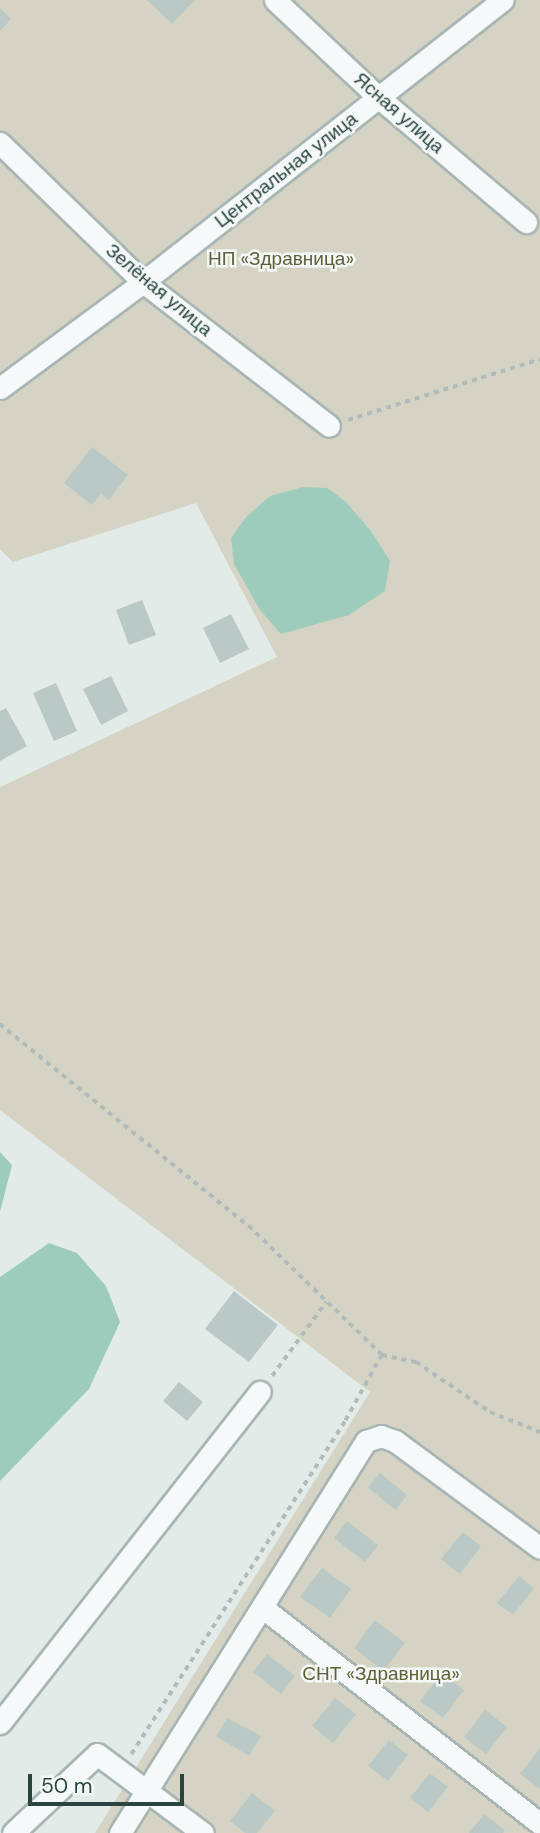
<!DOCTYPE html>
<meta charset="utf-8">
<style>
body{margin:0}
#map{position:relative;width:540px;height:1833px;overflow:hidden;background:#e3ebe9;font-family:"DM Sans",sans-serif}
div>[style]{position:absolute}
.green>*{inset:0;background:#d5d4c4}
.water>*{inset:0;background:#9dccbd}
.building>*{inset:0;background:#bac9c5}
.path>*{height:3.5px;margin-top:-1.75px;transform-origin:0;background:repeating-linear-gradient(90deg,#b1bbba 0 5px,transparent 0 10px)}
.roads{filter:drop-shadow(2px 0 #a8b6b3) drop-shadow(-2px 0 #a8b6b3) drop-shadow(0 2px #a8b6b3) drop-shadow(0 -2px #a8b6b3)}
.minor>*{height:21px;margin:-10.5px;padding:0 10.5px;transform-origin:10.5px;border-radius:10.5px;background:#f6f9f9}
span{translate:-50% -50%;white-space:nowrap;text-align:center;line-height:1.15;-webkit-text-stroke:5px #f3f8f7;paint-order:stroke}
.street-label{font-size:19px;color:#2a443f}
.park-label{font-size:19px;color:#605f37}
.scale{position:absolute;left:28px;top:1774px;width:156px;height:32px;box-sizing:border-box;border:4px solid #2a443f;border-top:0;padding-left:9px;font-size:21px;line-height:24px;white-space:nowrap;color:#2a443f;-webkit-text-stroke:5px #f3f8f7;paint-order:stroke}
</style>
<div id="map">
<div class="green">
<div style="clip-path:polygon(0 0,540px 0,540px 1833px,95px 1833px,370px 1392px,0 1110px,0 787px,277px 657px,196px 503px,13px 562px,0 549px)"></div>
</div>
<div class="water">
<div style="clip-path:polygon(303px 487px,327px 488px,345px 501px,371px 531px,390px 561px,385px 591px,349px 615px,281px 634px,260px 610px,234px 564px,231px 538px,247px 516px,270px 496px)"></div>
<div style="clip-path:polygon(0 1152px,12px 1165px,0 1212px)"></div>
<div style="clip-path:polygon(49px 1243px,77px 1253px,106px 1286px,120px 1322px,89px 1389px,0 1481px,0 1277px)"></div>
</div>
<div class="building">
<div style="clip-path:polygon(147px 0,195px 0,172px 24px)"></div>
<div style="clip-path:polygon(0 8px,11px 19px,0 31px)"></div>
<div style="clip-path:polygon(92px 447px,128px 475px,109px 500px,101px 494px,92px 505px,64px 483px)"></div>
<div style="clip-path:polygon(142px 600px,156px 635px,129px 645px,116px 610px)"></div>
<div style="clip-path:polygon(231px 614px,249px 649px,220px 663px,203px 628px)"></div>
<div style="clip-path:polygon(111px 676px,128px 711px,101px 725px,83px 689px)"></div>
<div style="clip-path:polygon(56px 683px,77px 731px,54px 741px,33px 693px)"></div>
<div style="clip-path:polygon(6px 708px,27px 746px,0 761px,0 711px)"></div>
<div style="clip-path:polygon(234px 1291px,278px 1325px,249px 1362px,205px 1329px)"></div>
<div style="clip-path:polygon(179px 1382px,203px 1402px,187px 1421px,163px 1401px)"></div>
<div style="clip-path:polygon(380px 1473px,407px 1495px,396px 1510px,368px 1488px)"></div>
<div style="clip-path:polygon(347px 1521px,378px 1545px,365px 1562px,334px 1538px)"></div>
<div style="clip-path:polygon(463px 1532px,481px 1546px,460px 1574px,441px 1559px)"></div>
<div style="clip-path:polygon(322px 1568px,351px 1589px,330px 1618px,300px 1597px)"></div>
<div style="clip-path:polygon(519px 1576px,534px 1588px,513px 1615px,497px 1603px)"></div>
<div style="clip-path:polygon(375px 1620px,405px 1643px,383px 1671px,354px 1648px)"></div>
<div style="clip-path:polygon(267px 1654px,295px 1676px,281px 1694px,253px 1672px)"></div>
<div style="clip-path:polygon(442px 1673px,464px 1690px,443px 1718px,420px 1701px)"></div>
<div style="clip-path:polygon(335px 1698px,356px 1714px,333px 1743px,312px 1726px)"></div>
<div style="clip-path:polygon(485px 1710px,507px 1727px,486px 1754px,464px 1737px)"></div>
<div style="clip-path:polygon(227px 1718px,261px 1736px,249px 1756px,216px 1736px)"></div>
<div style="clip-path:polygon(389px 1740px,408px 1755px,388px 1781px,368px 1766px)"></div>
<div style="clip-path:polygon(540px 1748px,540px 1789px,520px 1774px)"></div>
<div style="clip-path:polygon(430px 1773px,448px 1787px,428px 1812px,410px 1798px)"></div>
<div style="clip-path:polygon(252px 1793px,275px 1811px,257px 1833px,245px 1833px,230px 1821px)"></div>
<div style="clip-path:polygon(484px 1814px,505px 1830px,503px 1833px,469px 1833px)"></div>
</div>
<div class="path">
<div style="left:348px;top:420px;width:201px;rotate:-17.6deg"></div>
<div style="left:0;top:1024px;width:321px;rotate:39.1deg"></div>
<div style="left:249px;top:1226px;width:185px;rotate:44.1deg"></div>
<div style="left:382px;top:1355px;width:77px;rotate:118.9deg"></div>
<div style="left:345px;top:1422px;width:396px;rotate:122.7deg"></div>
<div style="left:382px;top:1355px;width:35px;rotate:12deg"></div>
<div style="left:416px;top:1362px;width:89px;rotate:34deg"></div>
<div style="left:490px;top:1412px;width:54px;rotate:21.8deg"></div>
<div style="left:272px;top:1376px;width:92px;rotate:-53.9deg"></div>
</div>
<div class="roads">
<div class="minor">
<div style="left:275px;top:0;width:141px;rotate:43.3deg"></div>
<div style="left:378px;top:97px;width:194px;rotate:40.2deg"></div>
<div style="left:0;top:143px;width:199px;rotate:44.2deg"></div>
<div style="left:143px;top:282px;width:235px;rotate:37.7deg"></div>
<div style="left:0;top:388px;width:178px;rotate:-36.5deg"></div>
<div style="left:143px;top:282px;width:457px;rotate:-38.1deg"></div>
<div style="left:263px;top:1608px;width:351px;rotate:37.9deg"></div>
<div style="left:0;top:1723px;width:421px;rotate:-51.9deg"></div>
<div style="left:13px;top:1833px;width:115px;rotate:-43.2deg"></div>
<div style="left:97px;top:1754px;width:132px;rotate:36.7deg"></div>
<div style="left:120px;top:1833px;width:463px;rotate:-57.9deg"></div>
<div style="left:366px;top:1441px;width:16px;rotate:-18deg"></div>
<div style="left:381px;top:1436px;width:15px;rotate:20deg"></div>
<div style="left:395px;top:1441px;width:180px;rotate:36.4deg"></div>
</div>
</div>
<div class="street-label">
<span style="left:399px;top:113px;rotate:41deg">Ясная улица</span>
<span style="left:286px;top:170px;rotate:-38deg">Центральная улица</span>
<span style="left:159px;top:290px;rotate:40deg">Зелёная улица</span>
</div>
<div class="park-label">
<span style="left:281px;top:259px">НП «Здравница»</span>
<span style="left:381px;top:1674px">СНТ «Здравница»</span>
</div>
<div class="scale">50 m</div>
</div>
